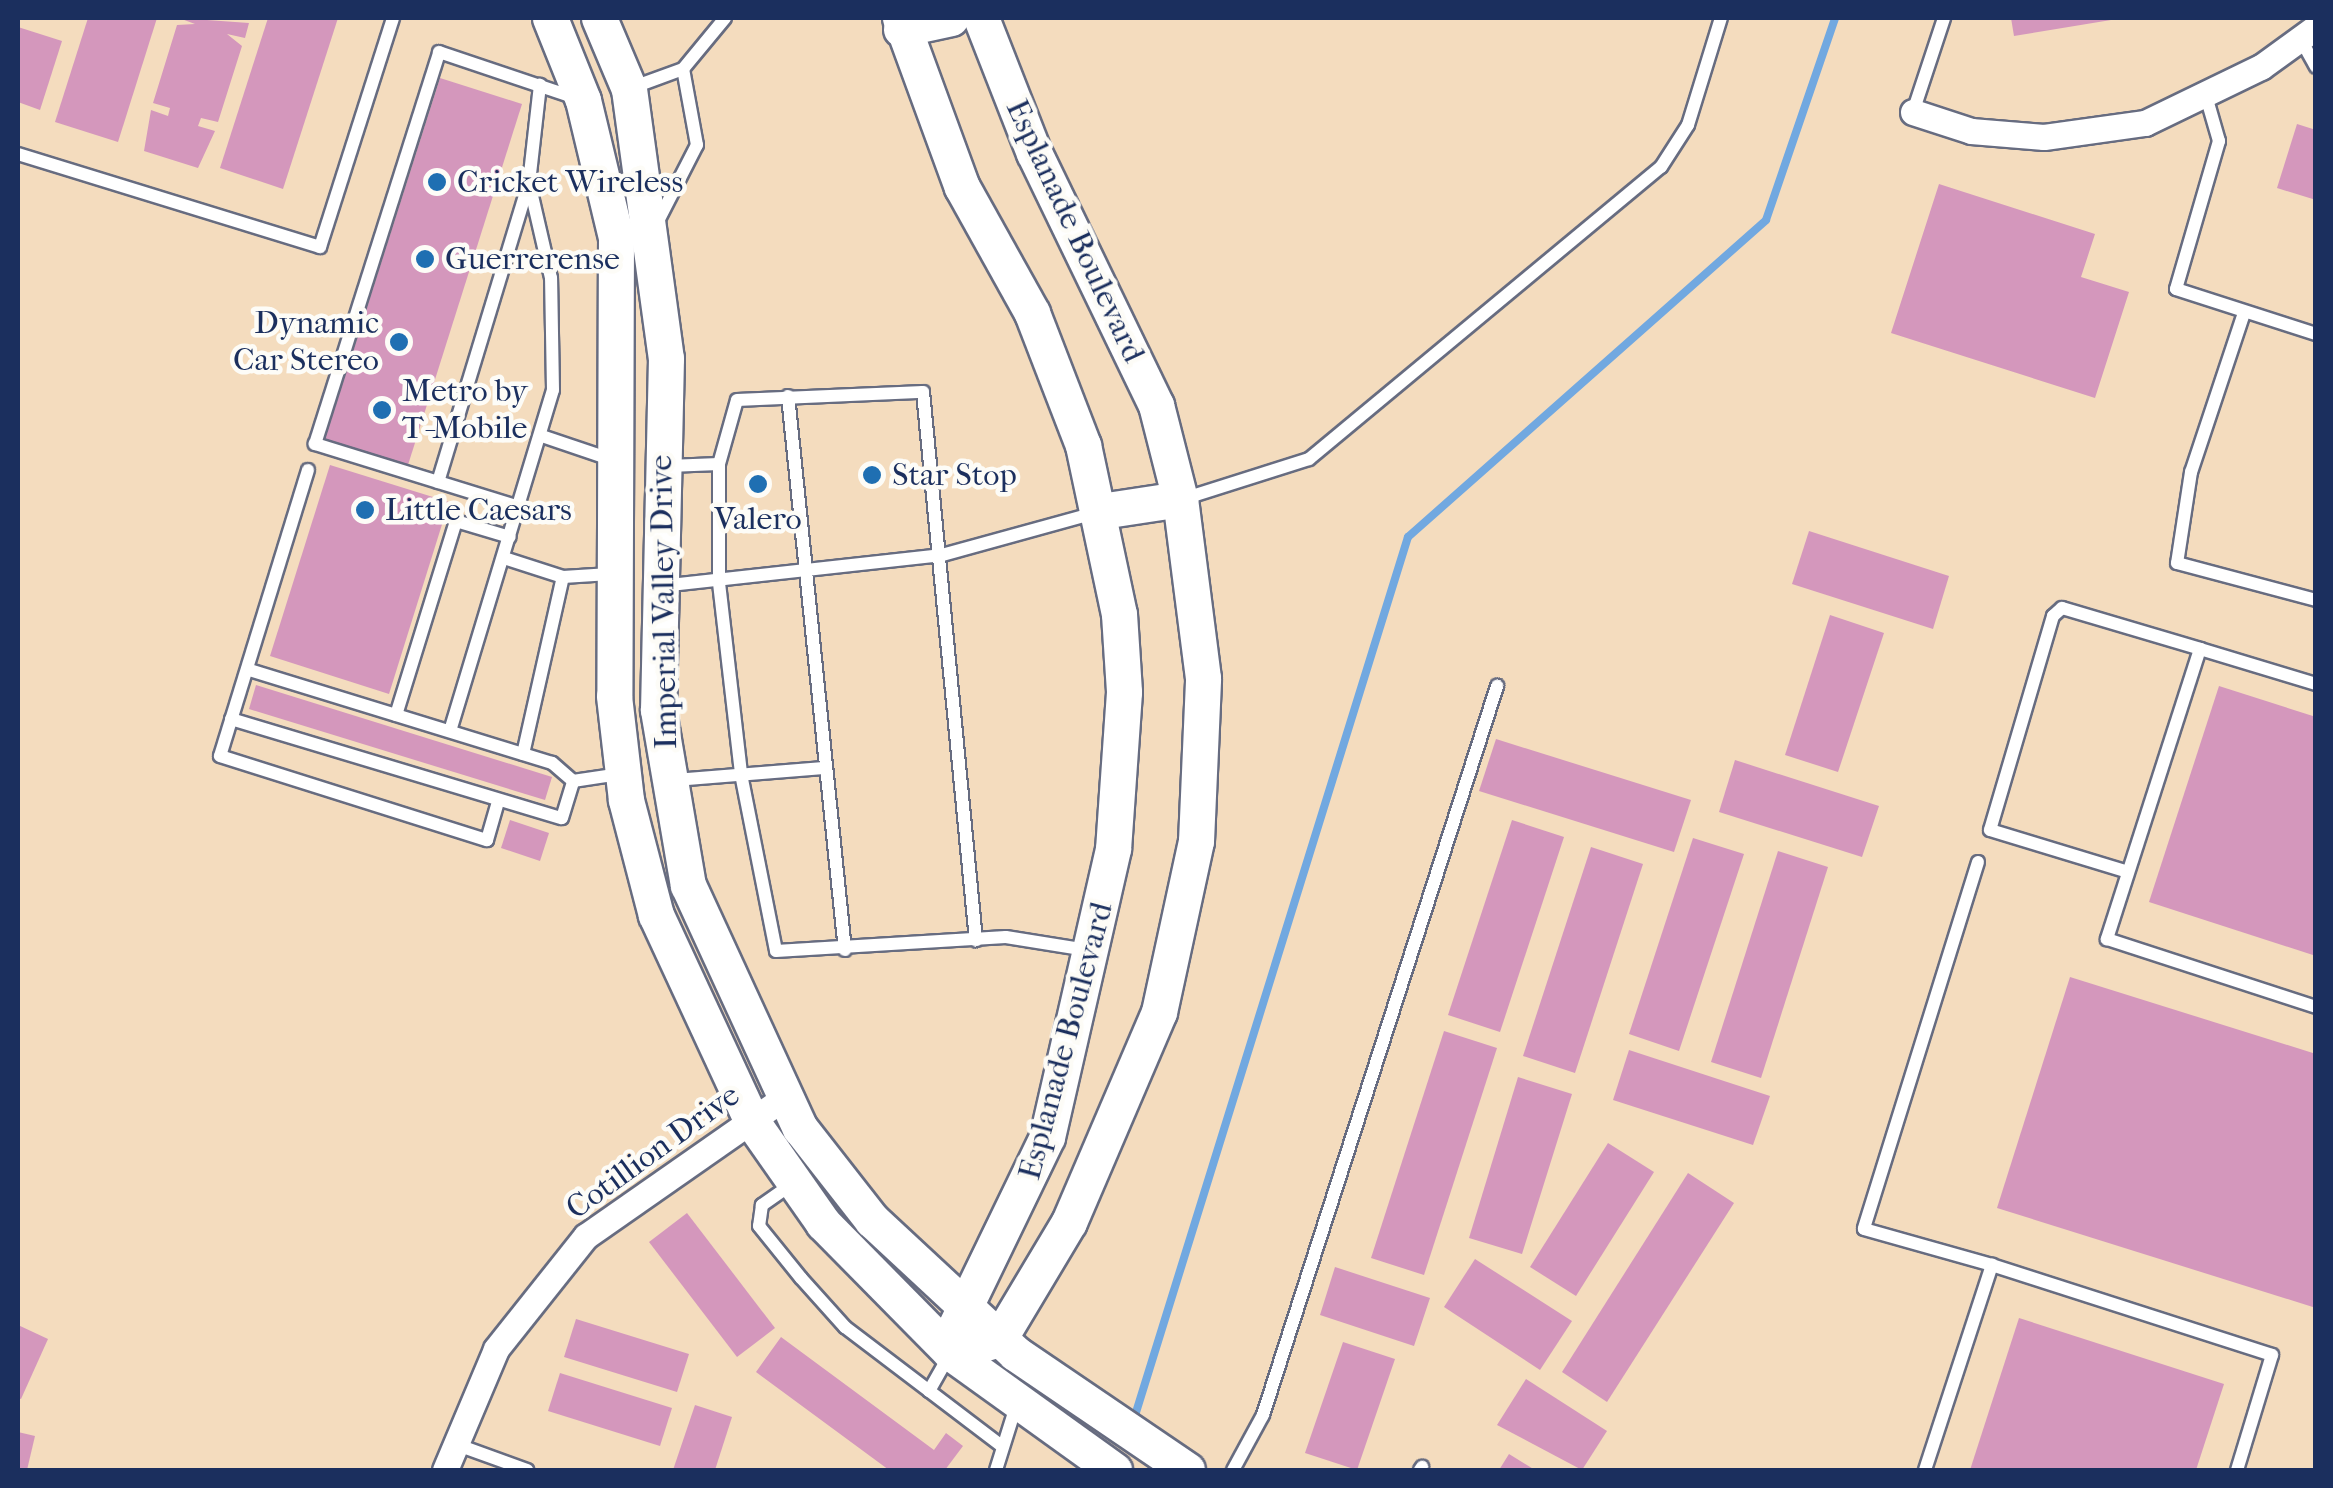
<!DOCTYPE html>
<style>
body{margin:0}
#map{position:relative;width:2333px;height:1488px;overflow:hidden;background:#f4dcbe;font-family:"IM FELL French Canon",serif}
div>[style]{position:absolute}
.stream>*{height:8px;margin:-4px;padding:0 4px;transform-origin:4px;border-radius:4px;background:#71a8e0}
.building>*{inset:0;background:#d497bc}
.roads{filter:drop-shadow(2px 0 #676c80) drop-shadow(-2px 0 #676c80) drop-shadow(0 2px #676c80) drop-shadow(0 -2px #676c80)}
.lane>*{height:12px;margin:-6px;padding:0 6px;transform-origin:6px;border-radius:6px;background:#fff}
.street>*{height:25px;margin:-12.5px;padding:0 12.5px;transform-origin:12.5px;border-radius:12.5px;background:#fff}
.secondary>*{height:35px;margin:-17.5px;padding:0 17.5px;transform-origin:17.5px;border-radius:17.5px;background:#fff}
.dots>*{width:28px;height:28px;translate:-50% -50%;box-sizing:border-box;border:5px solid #fdfcf7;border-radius:50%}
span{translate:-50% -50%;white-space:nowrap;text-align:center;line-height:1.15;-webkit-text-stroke:9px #fdfcf7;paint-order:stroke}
.poi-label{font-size:32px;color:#1b2f5e}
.left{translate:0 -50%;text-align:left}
.right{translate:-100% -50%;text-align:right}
.street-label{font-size:32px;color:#1b2f5e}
.frame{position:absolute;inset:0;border:20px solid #1b2f5e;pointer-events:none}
</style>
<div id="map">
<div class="stream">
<div style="left:1133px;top:1422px;width:927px;rotate:-72.74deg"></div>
<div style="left:1408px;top:537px;width:478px;rotate:-41.5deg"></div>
<div style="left:1766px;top:220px;width:213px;rotate:-71.1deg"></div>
</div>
<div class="building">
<div style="clip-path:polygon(88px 18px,157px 18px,118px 142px,55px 122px)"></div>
<div style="clip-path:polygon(179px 18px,249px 23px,245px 38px,227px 34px,242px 46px,218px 122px,201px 118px,198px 126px,215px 131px,198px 168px,144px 151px,151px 110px,168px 116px,170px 108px,153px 103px,177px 25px,195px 24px)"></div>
<div style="clip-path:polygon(268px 18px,338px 18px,283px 189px,220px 168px)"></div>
<div style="clip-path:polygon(2011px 18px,2111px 18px,2111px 20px,2014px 36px)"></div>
<div style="clip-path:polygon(18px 27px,62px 41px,40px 110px,18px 102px)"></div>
<div style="clip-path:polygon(440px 78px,522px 104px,408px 465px,325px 439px)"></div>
<div style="clip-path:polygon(2297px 124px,2316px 130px,2316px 200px,2277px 188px)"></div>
<div style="clip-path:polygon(1939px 184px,2095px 234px,2081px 277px,2129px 292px,2095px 398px,1891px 333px)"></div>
<div style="clip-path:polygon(330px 465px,449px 502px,389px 694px,270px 656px)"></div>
<div style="clip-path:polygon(1809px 531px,1949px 576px,1933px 629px,1792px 584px)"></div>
<div style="clip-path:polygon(1830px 615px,1884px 633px,1838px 772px,1785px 755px)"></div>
<div style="clip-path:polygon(256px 685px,552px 777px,545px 800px,249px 709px)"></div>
<div style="clip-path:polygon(2219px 686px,2316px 717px,2316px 956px,2149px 902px)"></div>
<div style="clip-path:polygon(1496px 739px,1691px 800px,1674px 852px,1479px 791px)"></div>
<div style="clip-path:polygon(1735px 760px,1879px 806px,1862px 857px,1719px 812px)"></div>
<div style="clip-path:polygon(510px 820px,549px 833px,540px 861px,501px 848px)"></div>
<div style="clip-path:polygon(1512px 820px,1564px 837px,1500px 1032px,1448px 1015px)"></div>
<div style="clip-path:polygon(1693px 838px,1744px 854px,1679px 1051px,1629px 1034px)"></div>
<div style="clip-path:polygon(1591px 847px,1643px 864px,1575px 1073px,1523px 1056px)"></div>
<div style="clip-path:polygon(1778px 851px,1828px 867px,1761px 1078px,1711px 1062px)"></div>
<div style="clip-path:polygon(2070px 977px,2316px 1054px,2316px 1308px,1997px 1208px)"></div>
<div style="clip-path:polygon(1444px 1031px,1497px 1048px,1424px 1275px,1371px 1258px)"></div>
<div style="clip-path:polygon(1629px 1050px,1770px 1096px,1753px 1145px,1613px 1100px)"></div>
<div style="clip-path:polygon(1518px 1077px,1572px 1094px,1522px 1254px,1469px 1238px)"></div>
<div style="clip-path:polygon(1608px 1143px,1654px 1172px,1576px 1296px,1530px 1267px)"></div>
<div style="clip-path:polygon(1688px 1173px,1734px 1203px,1607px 1402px,1562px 1372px)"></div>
<div style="clip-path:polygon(687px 1213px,775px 1328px,737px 1357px,649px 1242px)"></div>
<div style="clip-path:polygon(1475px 1259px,1572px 1321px,1540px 1370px,1444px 1307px)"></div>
<div style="clip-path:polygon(1335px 1267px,1430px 1298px,1414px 1346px,1320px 1315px)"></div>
<div style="clip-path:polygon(2019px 1318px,2224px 1384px,2196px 1470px,1970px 1470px)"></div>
<div style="clip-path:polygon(576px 1319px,689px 1354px,677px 1392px,564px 1357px)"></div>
<div style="clip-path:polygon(18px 1325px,48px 1339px,21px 1399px,18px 1398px)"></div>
<div style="clip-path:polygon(781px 1337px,934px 1450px,946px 1433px,963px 1446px,945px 1470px,889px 1470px,756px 1372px)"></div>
<div style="clip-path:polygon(1343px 1342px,1395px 1359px,1357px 1470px,1305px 1453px)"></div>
<div style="clip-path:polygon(560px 1373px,672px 1408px,660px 1446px,548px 1411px)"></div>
<div style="clip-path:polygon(1526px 1379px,1607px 1431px,1582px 1470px,1497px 1425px)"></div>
<div style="clip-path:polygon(695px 1405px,732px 1417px,715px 1470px,673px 1470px)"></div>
<div style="clip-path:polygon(18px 1432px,35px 1436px,27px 1470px,18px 1470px)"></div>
<div style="clip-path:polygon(1509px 1454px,1535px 1470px,1499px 1470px)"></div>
</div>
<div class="roads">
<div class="lane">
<div style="left:2300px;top:38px;width:33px;rotate:61deg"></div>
<div style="left:631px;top:88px;width:55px;rotate:-20.1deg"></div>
<div style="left:683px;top:69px;width:66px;rotate:-50.5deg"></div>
<div style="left:2206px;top:96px;width:47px;rotate:73.9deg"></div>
<div style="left:2219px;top:141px;width:154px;rotate:106.2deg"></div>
<div style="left:2176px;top:289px;width:147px;rotate:17.8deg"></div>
<div style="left:1913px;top:112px;width:99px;rotate:-71.7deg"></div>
<div style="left:18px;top:154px;width:316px;rotate:17.1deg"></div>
<div style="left:320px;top:247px;width:240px;rotate:-72.3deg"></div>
<div style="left:656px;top:225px;width:90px;rotate:-62.9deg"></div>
<div style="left:697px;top:145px;width:77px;rotate:-100.4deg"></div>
<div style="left:2244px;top:313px;width:168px;rotate:108.4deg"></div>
<div style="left:2191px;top:472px;width:92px;rotate:98.7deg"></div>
<div style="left:2177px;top:563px;width:144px;rotate:14.9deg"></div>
<div style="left:788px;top:396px;width:557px;rotate:84.13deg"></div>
<div style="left:542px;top:436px;width:72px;rotate:18.7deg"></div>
<div style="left:719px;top:464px;width:66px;rotate:-74.3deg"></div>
<div style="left:737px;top:400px;width:186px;rotate:-2.5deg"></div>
<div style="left:923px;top:392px;width:551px;rotate:84.48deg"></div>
<div style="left:668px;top:466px;width:51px;rotate:-2.2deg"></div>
<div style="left:719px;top:464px;width:119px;rotate:90deg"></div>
<div style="left:719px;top:583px;width:192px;rotate:83.4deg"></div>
<div style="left:741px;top:774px;width:180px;rotate:78.8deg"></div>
<div style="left:776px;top:951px;width:230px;rotate:-3.5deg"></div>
<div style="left:1006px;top:937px;width:82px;rotate:9.1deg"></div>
<div style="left:308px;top:470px;width:299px;rotate:107.1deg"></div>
<div style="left:220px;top:756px;width:280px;rotate:17.5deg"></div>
<div style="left:487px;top:840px;width:40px;rotate:-74deg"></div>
<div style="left:438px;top:482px;width:309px;rotate:-73.1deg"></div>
<div style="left:1183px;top:499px;width:132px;rotate:-17.6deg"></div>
<div style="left:1309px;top:459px;width:457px;rotate:-39.7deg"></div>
<div style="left:1661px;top:167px;width:50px;rotate:-57.3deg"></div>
<div style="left:1688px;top:125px;width:112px;rotate:-72.9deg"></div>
<div style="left:519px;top:507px;width:214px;rotate:-162.8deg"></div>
<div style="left:315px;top:444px;width:411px;rotate:-72.4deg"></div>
<div style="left:439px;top:52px;width:145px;rotate:18.6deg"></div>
<div style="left:504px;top:558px;width:62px;rotate:17.9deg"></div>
<div style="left:563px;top:577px;width:47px;rotate:-3.7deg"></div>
<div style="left:661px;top:586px;width:283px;rotate:-6.3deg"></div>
<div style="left:942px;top:555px;width:158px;rotate:-15.4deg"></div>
<div style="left:2316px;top:684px;width:121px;rotate:-163.2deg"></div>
<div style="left:2200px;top:649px;width:305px;rotate:107.8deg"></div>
<div style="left:2107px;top:939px;width:220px;rotate:18deg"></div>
<div style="left:396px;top:715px;width:203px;rotate:-72.8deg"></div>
<div style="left:456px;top:521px;width:56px;rotate:16.5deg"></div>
<div style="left:231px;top:719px;width:345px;rotate:16.7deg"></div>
<div style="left:562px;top:818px;width:39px;rotate:-73deg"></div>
<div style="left:573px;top:781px;width:28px;rotate:-139deg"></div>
<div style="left:552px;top:763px;width:319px;rotate:-162.9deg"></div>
<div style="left:450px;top:731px;width:356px;rotate:-73.2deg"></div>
<div style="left:553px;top:390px;width:112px;rotate:-91deg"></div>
<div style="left:551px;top:278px;width:98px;rotate:-103deg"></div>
<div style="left:529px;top:183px;width:99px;rotate:-83.6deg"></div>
<div style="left:523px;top:754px;width:181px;rotate:-77.3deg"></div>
<div style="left:675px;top:780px;width:149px;rotate:-4.6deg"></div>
<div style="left:573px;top:781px;width:48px;rotate:-8.5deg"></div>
<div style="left:1978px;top:862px;width:384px;rotate:107.3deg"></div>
<div style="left:1864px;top:1229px;width:133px;rotate:15.7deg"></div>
<div style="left:2125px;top:871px;width:141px;rotate:-163.1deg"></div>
<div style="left:1990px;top:830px;width:223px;rotate:-73.6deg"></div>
<div style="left:2053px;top:616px;width:12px;rotate:-42deg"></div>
<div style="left:2062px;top:608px;width:144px;rotate:16.5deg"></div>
<div style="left:792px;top:1184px;width:37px;rotate:145deg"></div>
<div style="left:762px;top:1205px;width:21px;rotate:98deg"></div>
<div style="left:759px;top:1226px;width:67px;rotate:51.1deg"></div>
<div style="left:801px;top:1278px;width:66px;rotate:48.1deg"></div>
<div style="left:845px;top:1327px;width:198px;rotate:37.2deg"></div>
<div style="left:929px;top:1391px;width:43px;rotate:-60.4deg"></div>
<div style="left:455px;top:1444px;width:77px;rotate:19.9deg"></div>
<div style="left:996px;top:1470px;width:67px;rotate:-72.6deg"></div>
<div style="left:1233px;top:1470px;width:63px;rotate:-61.4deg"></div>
<div style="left:1263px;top:1415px;width:766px;rotate:-72.2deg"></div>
<div style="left:1420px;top:1470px;width:4px;rotate:-56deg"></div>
<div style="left:1925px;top:1470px;width:216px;rotate:-71.9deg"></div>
<div style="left:1992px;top:1265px;width:294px;rotate:17.8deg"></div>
<div style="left:2272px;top:1355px;width:120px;rotate:106.9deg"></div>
</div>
<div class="street">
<div style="left:1913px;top:112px;width:61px;rotate:18.1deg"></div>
<div style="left:1971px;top:131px;width:73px;rotate:4.7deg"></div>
<div style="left:2044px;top:137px;width:102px;rotate:-7.9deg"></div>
<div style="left:2145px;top:123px;width:129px;rotate:-25.8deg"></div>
<div style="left:2261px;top:67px;width:68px;rotate:-36deg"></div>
<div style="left:445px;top:1470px;width:131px;rotate:-67.1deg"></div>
<div style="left:496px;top:1349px;width:144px;rotate:-51.5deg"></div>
<div style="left:586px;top:1236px;width:243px;rotate:-34.9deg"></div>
</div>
<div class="secondary">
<div style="left:550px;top:18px;width:88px;rotate:68.1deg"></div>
<div style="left:583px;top:100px;width:141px;rotate:76.5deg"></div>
<div style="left:616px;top:237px;width:459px;rotate:90.2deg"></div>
<div style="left:614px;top:696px;width:105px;rotate:83.4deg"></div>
<div style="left:626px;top:800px;width:119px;rotate:75.4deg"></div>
<div style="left:656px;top:915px;width:226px;rotate:65.1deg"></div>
<div style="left:751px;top:1120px;width:126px;rotate:55deg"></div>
<div style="left:823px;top:1223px;width:182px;rotate:45.4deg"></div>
<div style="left:951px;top:1353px;width:201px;rotate:35.7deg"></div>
<div style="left:599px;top:18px;width:77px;rotate:67.1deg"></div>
<div style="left:629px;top:89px;width:272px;rotate:82.2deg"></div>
<div style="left:666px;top:358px;width:352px;rotate:91.3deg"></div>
<div style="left:658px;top:710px;width:178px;rotate:80.3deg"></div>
<div style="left:688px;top:885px;width:268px;rotate:65.3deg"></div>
<div style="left:800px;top:1128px;width:117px;rotate:52deg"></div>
<div style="left:872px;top:1220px;width:195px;rotate:42.9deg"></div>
<div style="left:1015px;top:1353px;width:208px;rotate:34.2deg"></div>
<div style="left:900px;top:18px;width:180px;rotate:69.9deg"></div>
<div style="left:962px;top:187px;width:144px;rotate:60.9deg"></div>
<div style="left:1032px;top:313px;width:142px;rotate:68.9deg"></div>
<div style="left:1083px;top:445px;width:173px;rotate:78deg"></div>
<div style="left:1119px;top:614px;width:78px;rotate:86.3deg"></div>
<div style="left:1124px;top:692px;width:157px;rotate:94deg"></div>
<div style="left:1113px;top:849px;width:295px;rotate:102.9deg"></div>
<div style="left:1047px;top:1137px;width:211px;rotate:115.8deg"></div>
<div style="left:901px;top:29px;width:51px;rotate:-12.4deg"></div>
<div style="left:1101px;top:511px;width:80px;rotate:-8.6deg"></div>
<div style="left:976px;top:1346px;width:24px;rotate:-17deg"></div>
<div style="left:999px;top:1339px;width:136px;rotate:-59.1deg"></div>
<div style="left:1069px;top:1222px;width:228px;rotate:-66.8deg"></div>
<div style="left:1159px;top:1012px;width:175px;rotate:-77.8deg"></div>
<div style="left:1196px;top:841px;width:163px;rotate:-87.5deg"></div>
<div style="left:1203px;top:678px;width:180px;rotate:-97.3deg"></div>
<div style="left:1180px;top:499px;width:97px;rotate:-104.3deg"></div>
<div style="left:1156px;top:405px;width:280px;rotate:-115.8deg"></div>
<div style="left:1034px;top:153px;width:145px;rotate:-111.4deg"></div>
</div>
</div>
<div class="dots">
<div style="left:437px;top:182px;background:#1f6fb2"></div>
<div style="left:425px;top:259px;background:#1f6fb2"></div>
<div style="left:399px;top:342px;background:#1f6fb2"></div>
<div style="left:382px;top:410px;background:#1f6fb2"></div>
<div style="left:872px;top:475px;background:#1f6fb2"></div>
<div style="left:758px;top:484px;background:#1f6fb2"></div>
<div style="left:365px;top:510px;background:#1f6fb2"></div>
</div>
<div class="poi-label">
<span class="left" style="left:457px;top:182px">Cricket Wireless</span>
<span class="left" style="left:445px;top:259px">Guerrerense</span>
<span class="right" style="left:379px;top:342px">Dynamic<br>Car Stereo</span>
<span class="left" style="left:402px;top:410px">Metro by<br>T-Mobile</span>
<span class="left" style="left:892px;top:475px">Star Stop</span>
<span class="left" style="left:385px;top:510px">Little Caesars</span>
<span style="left:758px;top:519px">Valero</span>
</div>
<div class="street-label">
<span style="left:1075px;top:231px;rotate:65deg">Esplanade Boulevard</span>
<span style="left:664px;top:602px;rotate:-91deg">Imperial Valley Drive</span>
<span style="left:1066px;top:1041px;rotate:-75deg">Esplanade Boulevard</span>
<span style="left:653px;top:1152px;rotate:-36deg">Cotillion Drive</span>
</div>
<div class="frame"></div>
</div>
